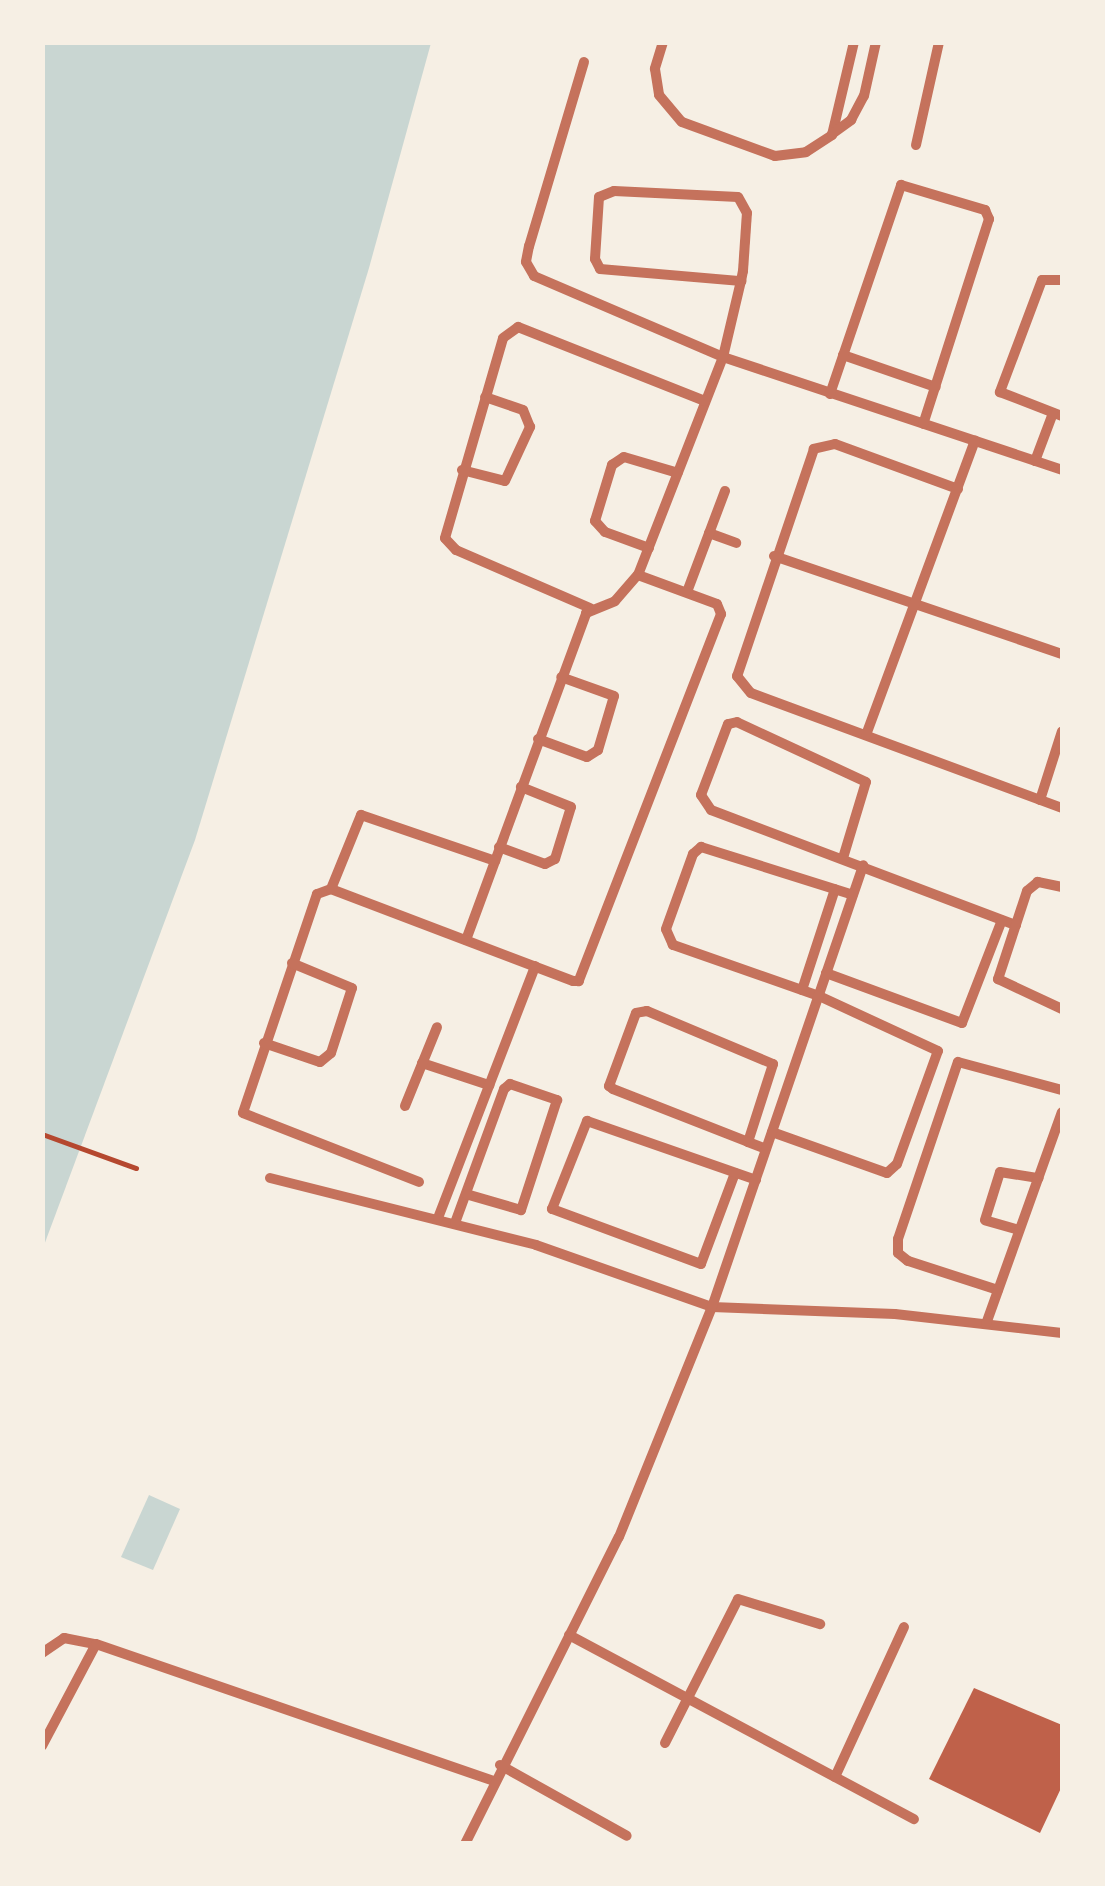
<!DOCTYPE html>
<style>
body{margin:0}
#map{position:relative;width:1105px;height:1886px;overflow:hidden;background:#f6efe4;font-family:"Noto Serif",serif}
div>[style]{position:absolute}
.water>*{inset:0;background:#c9d6d2}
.building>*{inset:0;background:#bf614a}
.path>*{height:5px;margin:-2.5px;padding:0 2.5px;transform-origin:2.5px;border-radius:2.5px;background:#b5482f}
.minor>*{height:10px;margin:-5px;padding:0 5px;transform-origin:5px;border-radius:5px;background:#c5725c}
span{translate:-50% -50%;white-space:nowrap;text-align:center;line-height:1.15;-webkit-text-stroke:8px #f6efe4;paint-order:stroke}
.frame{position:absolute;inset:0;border:45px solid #f6efe4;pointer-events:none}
</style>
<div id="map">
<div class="water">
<div style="clip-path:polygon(43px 43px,431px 43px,369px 268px,195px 840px,43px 1248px)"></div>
<div style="clip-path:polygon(149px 1495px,180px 1509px,153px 1570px,121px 1557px)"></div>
</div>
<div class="building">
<div style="clip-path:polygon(974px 1688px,1062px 1725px,1062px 1786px,1040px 1833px,929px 1779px)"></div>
</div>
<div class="path">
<div style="left:42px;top:1134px;width:100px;rotate:19.9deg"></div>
</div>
<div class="minor">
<div style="left:663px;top:42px;width:28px;rotate:107deg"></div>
<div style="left:655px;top:69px;width:26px;rotate:81deg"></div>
<div style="left:659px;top:95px;width:35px;rotate:50deg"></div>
<div style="left:682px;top:122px;width:99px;rotate:20.1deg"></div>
<div style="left:775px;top:156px;width:31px;rotate:-7deg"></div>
<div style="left:806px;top:152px;width:31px;rotate:-33deg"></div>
<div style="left:832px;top:135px;width:96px;rotate:-76.7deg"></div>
<div style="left:584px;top:62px;width:192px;rotate:106.6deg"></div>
<div style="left:529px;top:246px;width:16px;rotate:101deg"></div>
<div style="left:526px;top:262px;width:16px;rotate:60deg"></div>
<div style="left:534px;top:276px;width:206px;rotate:23.2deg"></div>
<div style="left:723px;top:357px;width:357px;rotate:18.4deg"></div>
<div style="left:832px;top:134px;width:24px;rotate:-36deg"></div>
<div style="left:851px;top:120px;width:27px;rotate:-62deg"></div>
<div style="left:864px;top:96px;width:55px;rotate:-77.5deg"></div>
<div style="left:916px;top:145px;width:106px;rotate:-77.4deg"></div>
<div style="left:1062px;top:280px;width:20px;rotate:180deg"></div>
<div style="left:1042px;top:280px;width:120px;rotate:110.6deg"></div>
<div style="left:1000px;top:392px;width:66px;rotate:21.2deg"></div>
<div style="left:843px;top:355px;width:98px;rotate:19deg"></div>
<div style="left:830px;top:394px;width:221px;rotate:-71.2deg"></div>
<div style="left:901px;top:185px;width:88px;rotate:16.6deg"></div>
<div style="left:985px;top:210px;width:10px;rotate:66deg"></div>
<div style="left:989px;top:219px;width:215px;rotate:107.8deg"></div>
<div style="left:1035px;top:461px;width:51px;rotate:-69.4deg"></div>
<div style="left:462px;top:470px;width:44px;rotate:14.3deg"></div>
<div style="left:505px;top:481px;width:60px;rotate:-65.2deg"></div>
<div style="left:530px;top:427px;width:18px;rotate:-112deg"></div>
<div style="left:523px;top:410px;width:40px;rotate:-161.1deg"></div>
<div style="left:958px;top:489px;width:131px;rotate:-159.9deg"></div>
<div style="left:835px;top:444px;width:22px;rotate:167deg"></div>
<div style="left:814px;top:449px;width:240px;rotate:108.7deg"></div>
<div style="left:737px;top:676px;width:22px;rotate:51deg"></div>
<div style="left:751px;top:693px;width:332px;rotate:20.3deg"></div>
<div style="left:709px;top:533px;width:29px;rotate:20deg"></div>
<div style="left:649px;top:548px;width:47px;rotate:-160deg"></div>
<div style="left:605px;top:532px;width:15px;rotate:-132deg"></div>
<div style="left:595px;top:521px;width:59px;rotate:-73.1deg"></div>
<div style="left:612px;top:465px;width:14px;rotate:-34deg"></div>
<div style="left:624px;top:457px;width:56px;rotate:16.5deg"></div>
<div style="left:774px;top:556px;width:304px;rotate:18.8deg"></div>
<div style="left:638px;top:575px;width:234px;rotate:-68.7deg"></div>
<div style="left:723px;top:357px;width:78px;rotate:-76.7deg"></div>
<div style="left:741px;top:281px;width:10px;rotate:-79deg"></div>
<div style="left:743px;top:271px;width:58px;rotate:-86.1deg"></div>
<div style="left:747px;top:213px;width:18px;rotate:-119deg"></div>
<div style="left:738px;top:197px;width:124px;rotate:-177.2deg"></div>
<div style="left:614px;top:191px;width:16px;rotate:158deg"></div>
<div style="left:599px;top:197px;width:62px;rotate:93.7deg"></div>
<div style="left:595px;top:259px;width:11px;rotate:63deg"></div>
<div style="left:600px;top:269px;width:142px;rotate:4.9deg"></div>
<div style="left:687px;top:592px;width:108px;rotate:-69.4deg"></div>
<div style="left:590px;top:608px;width:146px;rotate:-156.6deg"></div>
<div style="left:456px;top:550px;width:16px;rotate:-133deg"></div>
<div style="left:445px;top:538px;width:208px;rotate:-73.8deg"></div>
<div style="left:503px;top:338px;width:19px;rotate:-36deg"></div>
<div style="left:518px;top:327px;width:201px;rotate:21.6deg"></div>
<div style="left:866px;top:735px;width:314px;rotate:-69.7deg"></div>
<div style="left:538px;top:739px;width:52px;rotate:20.2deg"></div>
<div style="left:587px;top:757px;width:13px;rotate:-32deg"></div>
<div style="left:598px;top:750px;width:56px;rotate:-73.5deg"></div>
<div style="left:614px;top:696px;width:56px;rotate:-160.3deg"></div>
<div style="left:1040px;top:800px;width:72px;rotate:-72.3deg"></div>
<div style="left:499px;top:847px;width:49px;rotate:20.3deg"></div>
<div style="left:545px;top:864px;width:11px;rotate:-27deg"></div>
<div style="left:555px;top:859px;width:54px;rotate:-72.9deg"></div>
<div style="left:571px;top:807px;width:54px;rotate:-158.2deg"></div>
<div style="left:843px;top:858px;width:79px;rotate:-73.2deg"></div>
<div style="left:866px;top:782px;width:142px;rotate:-155.1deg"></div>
<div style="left:737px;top:722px;width:9px;rotate:167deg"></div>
<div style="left:728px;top:724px;width:76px;rotate:110.8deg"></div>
<div style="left:701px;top:795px;width:18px;rotate:56deg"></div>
<div style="left:711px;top:810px;width:326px;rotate:20.7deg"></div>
<div style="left:1062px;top:887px;width:25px;rotate:-168deg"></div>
<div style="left:1038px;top:882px;width:14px;rotate:141deg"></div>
<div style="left:1027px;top:891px;width:93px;rotate:108.2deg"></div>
<div style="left:998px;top:979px;width:71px;rotate:25.1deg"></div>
<div style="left:331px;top:889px;width:15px;rotate:160deg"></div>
<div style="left:317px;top:894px;width:231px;rotate:108.7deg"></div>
<div style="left:243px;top:1113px;width:189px;rotate:21.4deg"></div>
<div style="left:466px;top:940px;width:348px;rotate:-69.8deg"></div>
<div style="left:586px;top:613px;width:31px;rotate:-22deg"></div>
<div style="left:615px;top:601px;width:35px;rotate:-49deg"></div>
<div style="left:638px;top:575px;width:84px;rotate:20.2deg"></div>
<div style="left:717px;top:604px;width:11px;rotate:68deg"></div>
<div style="left:721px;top:614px;width:394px;rotate:111.2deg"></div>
<div style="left:579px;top:981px;width:6px;rotate:180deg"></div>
<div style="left:573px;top:981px;width:259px;rotate:-159.2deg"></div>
<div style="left:331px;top:889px;width:80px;rotate:-67.9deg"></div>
<div style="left:361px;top:815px;width:142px;rotate:18.9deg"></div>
<div style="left:826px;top:973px;width:145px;rotate:20.2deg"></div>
<div style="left:962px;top:1023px;width:110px;rotate:-68.8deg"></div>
<div style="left:802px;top:990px;width:106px;rotate:-71.9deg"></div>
<div style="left:264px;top:1043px;width:59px;rotate:18.7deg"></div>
<div style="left:320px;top:1062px;width:14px;rotate:-39deg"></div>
<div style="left:331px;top:1053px;width:68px;rotate:-72.1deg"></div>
<div style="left:352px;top:988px;width:65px;rotate:-157.4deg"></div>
<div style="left:422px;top:1063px;width:71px;rotate:18.2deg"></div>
<div style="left:405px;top:1106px;width:85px;rotate:-67.9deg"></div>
<div style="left:772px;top:1132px;width:122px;rotate:19.6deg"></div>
<div style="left:887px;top:1173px;width:13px;rotate:-42deg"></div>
<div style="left:897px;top:1164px;width:120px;rotate:-70.1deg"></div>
<div style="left:938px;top:1051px;width:131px;rotate:-155.2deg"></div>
<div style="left:819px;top:996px;width:155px;rotate:-160.7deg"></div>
<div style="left:673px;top:945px;width:17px;rotate:-114deg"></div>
<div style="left:666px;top:929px;width:80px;rotate:-70.2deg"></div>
<div style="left:693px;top:854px;width:11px;rotate:-41deg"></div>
<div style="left:701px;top:847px;width:159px;rotate:17.5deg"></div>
<div style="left:748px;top:1142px;width:82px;rotate:-72.2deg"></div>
<div style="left:773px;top:1064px;width:137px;rotate:-157.2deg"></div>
<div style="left:647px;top:1011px;width:11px;rotate:170deg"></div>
<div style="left:636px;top:1013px;width:78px;rotate:110.3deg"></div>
<div style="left:609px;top:1086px;width:5px;rotate:37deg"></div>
<div style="left:613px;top:1089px;width:145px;rotate:21.4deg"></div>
<div style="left:748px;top:1142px;width:19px;rotate:21deg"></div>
<div style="left:735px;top:1173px;width:97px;rotate:110.5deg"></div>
<div style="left:701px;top:1264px;width:159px;rotate:-159.7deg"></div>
<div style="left:552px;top:1209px;width:95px;rotate:-68.3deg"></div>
<div style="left:587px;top:1121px;width:179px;rotate:19.2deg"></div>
<div style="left:270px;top:1178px;width:274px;rotate:14.1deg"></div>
<div style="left:536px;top:1245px;width:187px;rotate:19.4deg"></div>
<div style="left:712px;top:1307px;width:183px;rotate:2.2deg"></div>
<div style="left:895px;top:1314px;width:168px;rotate:6.5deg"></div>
<div style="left:438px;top:1218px;width:270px;rotate:-68.9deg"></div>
<div style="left:455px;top:1223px;width:143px;rotate:-69.9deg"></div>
<div style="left:504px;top:1089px;width:8px;rotate:-40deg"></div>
<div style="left:510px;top:1084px;width:50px;rotate:18.8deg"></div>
<div style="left:557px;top:1100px;width:116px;rotate:108.1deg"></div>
<div style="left:521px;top:1210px;width:57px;rotate:-163.8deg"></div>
<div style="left:1019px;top:1230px;width:35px;rotate:-164deg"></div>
<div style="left:985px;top:1220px;width:50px;rotate:-72.6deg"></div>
<div style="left:1000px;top:1172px;width:39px;rotate:9deg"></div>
<div style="left:998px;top:1290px;width:95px;rotate:-162.1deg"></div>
<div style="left:908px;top:1261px;width:13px;rotate:-141deg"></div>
<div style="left:898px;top:1253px;width:14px;rotate:-90deg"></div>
<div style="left:898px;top:1239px;width:187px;rotate:-71.3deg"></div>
<div style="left:958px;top:1062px;width:108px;rotate:15.1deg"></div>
<div style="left:986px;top:1324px;width:225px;rotate:-70.3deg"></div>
<div style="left:569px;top:1635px;width:391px;rotate:28.1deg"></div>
<div style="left:42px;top:1653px;width:27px;rotate:-34deg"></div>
<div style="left:64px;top:1638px;width:33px;rotate:11deg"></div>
<div style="left:96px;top:1644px;width:422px;rotate:19deg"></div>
<div style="left:665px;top:1743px;width:161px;rotate:-63.1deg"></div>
<div style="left:738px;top:1599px;width:86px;rotate:17deg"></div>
<div style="left:42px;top:1746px;width:115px;rotate:-62.1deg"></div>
<div style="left:500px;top:1765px;width:145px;rotate:29.2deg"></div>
<div style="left:835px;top:1777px;width:165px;rotate:-65.3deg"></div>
<div style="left:465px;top:1844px;width:343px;rotate:-63.4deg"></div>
<div style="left:619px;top:1537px;width:248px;rotate:-68deg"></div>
<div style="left:712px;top:1307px;width:467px;rotate:-71.1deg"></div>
</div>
<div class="frame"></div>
</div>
